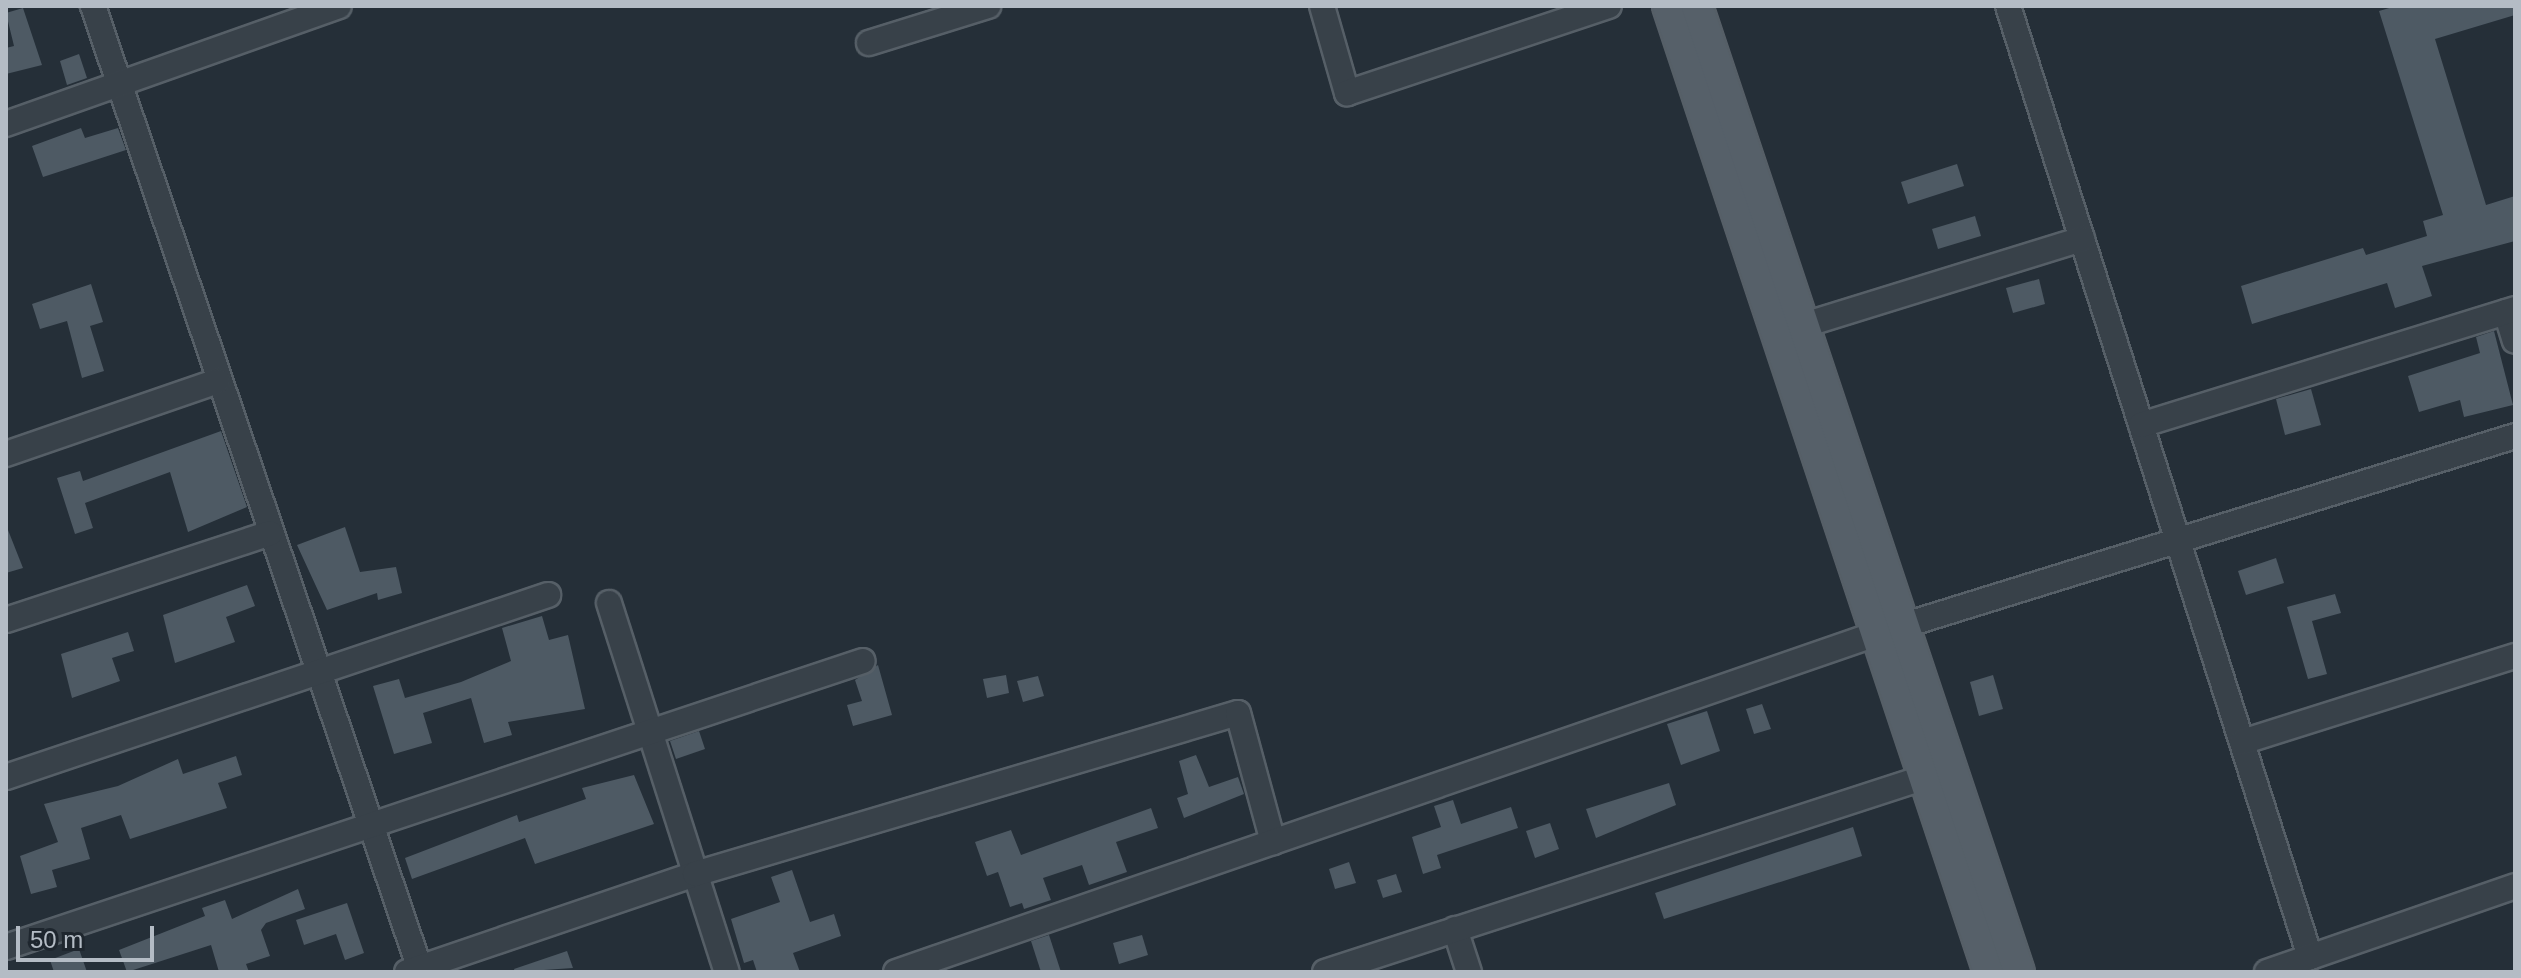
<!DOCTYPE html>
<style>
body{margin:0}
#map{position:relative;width:2521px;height:978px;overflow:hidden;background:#252f38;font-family:Arial,sans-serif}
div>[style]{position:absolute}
.building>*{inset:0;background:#4e5a64}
.roads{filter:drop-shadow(2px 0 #565f67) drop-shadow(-2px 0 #565f67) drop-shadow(0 2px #565f67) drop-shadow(0 -2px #565f67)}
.minor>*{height:24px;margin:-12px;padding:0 12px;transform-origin:12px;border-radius:12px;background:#384149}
.major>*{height:30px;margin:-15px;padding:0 15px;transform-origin:15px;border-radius:15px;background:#566069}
span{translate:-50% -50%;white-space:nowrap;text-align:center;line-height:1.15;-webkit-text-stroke:6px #1e262e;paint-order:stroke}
.frame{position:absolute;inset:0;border:8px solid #b4bcc5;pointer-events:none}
.scale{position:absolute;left:16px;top:926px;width:138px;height:36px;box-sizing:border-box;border:4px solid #b4bcc5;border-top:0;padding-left:10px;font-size:24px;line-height:28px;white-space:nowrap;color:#b4bcc5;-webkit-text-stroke:6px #1e262e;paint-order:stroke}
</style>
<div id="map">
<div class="building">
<div style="clip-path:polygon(2396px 6px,2515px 6px,2515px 15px,2435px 39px,2486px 205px,2515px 196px,2515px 241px,2422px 266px,2432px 296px,2395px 308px,2387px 283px,2252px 324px,2241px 286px,2363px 248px,2366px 255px,2427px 236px,2423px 221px,2443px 215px,2379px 11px)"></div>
<div style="clip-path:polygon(23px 8px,42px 65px,6px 74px,6px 48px,14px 46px,6px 13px)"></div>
<div style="clip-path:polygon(79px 54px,87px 78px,67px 85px,60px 61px)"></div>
<div style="clip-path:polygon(81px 128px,85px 138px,118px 128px,126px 150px,43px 177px,32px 146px)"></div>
<div style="clip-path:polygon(1957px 164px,1964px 186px,1908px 204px,1901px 182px)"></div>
<div style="clip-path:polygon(1975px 216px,1981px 236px,1938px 249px,1932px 229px)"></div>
<div style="clip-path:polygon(2039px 279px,2045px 304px,2013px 313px,2006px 288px)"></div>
<div style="clip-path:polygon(91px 284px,103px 322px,90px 326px,104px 371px,82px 378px,67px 321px,40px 329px,32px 304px)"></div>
<div style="clip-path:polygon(2494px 331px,2513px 405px,2464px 417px,2460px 400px,2419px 412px,2408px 376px,2480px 353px,2476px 337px)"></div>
<div style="clip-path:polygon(2311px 389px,2321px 425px,2285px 435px,2276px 399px)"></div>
<div style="clip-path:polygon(221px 431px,247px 507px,188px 532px,170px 472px,85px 503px,93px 528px,75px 534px,57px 478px,80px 471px,83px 481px)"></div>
<div style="clip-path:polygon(6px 525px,23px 568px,6px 573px)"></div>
<div style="clip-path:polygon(345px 527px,360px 572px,396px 567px,402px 593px,378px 600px,377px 593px,327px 610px,297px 545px)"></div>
<div style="clip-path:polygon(2276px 558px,2284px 583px,2246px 595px,2238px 571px)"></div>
<div style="clip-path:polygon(247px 585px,255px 606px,226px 617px,235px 642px,175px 663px,163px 615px)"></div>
<div style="clip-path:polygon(2335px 594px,2341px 613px,2312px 621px,2327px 674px,2308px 679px,2287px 607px)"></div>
<div style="clip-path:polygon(542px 616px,549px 640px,568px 635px,585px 709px,508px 722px,512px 735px,484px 743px,471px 698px,423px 713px,432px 743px,394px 754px,373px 686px,399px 679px,405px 698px,461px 682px,511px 661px,502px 628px)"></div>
<div style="clip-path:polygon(128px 632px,134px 651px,112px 658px,120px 681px,72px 698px,61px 654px)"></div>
<div style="clip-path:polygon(878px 665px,892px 715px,853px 726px,847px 705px,862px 701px,855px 680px)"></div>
<div style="clip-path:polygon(1006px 675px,1009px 693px,987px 698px,983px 679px)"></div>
<div style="clip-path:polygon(1993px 675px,2003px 709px,1979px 716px,1970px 682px)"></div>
<div style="clip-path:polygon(1038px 676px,1044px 696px,1023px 702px,1017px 681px)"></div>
<div style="clip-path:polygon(1762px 704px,1771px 729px,1754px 734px,1746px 709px)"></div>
<div style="clip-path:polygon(1707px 711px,1720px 751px,1681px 765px,1667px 724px)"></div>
<div style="clip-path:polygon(699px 731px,705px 749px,676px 759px,670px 741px)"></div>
<div style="clip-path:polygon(1196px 755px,1209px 787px,1238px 777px,1244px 794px,1184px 818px,1177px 798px,1188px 794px,1179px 761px)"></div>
<div style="clip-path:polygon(236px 756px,242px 775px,218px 783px,227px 808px,130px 839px,121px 815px,81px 828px,90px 859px,52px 870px,57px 887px,31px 894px,20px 856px,58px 842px,44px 804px,118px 786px,178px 759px,183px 774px)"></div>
<div style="clip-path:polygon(634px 775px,654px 824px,535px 864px,525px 838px,412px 879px,405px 858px,517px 815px,519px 822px,586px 799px,582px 788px)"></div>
<div style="clip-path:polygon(1669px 783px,1676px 805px,1596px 838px,1586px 809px)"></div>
<div style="clip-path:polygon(1453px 800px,1461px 824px,1511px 807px,1518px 828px,1437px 855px,1441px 868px,1423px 874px,1412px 837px,1441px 827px,1434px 806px)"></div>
<div style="clip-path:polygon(1151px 808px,1158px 828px,1116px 842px,1127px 872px,1089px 885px,1082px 865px,1043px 878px,1051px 900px,1024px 909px,1022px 903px,1010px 907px,998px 872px,987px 876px,975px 842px,1011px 830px,1021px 855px)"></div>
<div style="clip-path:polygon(1550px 823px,1559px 849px,1535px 858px,1526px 831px)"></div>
<div style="clip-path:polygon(1853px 827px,1862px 856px,1664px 919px,1655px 893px)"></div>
<div style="clip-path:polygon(1349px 862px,1356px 883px,1335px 889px,1329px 869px)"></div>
<div style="clip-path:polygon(792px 870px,810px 922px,834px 914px,841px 936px,793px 953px,800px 972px,757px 972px,753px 960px,744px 963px,731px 919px,780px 902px,771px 877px)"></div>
<div style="clip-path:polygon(1396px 874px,1402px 892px,1383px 898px,1377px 880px)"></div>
<div style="clip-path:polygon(298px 889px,305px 909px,266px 923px,261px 930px,270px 956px,246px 964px,249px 972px,219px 972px,211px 945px,127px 972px,119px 950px,205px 916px,202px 908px,225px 900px,232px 919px)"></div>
<div style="clip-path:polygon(347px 903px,364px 953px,345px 960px,336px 934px,304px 945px,296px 920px)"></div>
<div style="clip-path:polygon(1049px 935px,1061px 972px,1041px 972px,1031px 941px)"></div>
<div style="clip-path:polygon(1142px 935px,1148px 955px,1119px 964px,1113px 943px)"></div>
<div style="clip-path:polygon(79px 949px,87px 972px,54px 972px,50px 960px)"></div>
<div style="clip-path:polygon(567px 951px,573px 968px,515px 972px,514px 969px)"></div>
</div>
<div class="roads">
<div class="minor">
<div style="left:93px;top:6px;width:1020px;rotate:71.25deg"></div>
<div style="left:1322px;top:6px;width:91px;rotate:74deg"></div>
<div style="left:1347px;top:93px;width:276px;rotate:-18.4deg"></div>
<div style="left:2008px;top:6px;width:998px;rotate:72.38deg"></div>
<div style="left:869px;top:43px;width:125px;rotate:-17.3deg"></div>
<div style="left:6px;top:124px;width:353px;rotate:-19.5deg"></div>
<div style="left:2506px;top:312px;width:30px;rotate:73deg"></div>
<div style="left:1788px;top:330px;width:308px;rotate:-17.2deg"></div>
<div style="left:2141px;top:425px;width:392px;rotate:-17.2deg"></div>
<div style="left:6px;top:454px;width:224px;rotate:-19deg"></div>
<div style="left:609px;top:603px;width:387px;rotate:72.3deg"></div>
<div style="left:6px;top:620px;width:278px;rotate:-18.2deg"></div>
<div style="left:1905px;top:625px;width:639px;rotate:-17.21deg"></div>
<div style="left:2242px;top:742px;width:286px;rotate:-17.5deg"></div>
<div style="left:6px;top:777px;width:572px;rotate:-18.56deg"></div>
<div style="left:1455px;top:929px;width:45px;rotate:72deg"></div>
<div style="left:6px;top:947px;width:903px;rotate:-18.46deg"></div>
<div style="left:407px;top:972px;width:304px;rotate:-18.8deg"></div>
<div style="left:695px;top:874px;width:566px;rotate:-16.52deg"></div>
<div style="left:1238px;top:713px;width:134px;rotate:74.8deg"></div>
<div style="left:896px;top:972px;width:1040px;rotate:-19.03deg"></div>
<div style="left:1325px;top:972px;width:648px;rotate:-17.99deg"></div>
<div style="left:2267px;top:972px;width:262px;rotate:-19.1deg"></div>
</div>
<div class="major">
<div style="left:1668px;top:6px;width:1018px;rotate:71.62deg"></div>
<div style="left:1697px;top:6px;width:1018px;rotate:71.57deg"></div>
</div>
</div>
<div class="frame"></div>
<div class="scale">50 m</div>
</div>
